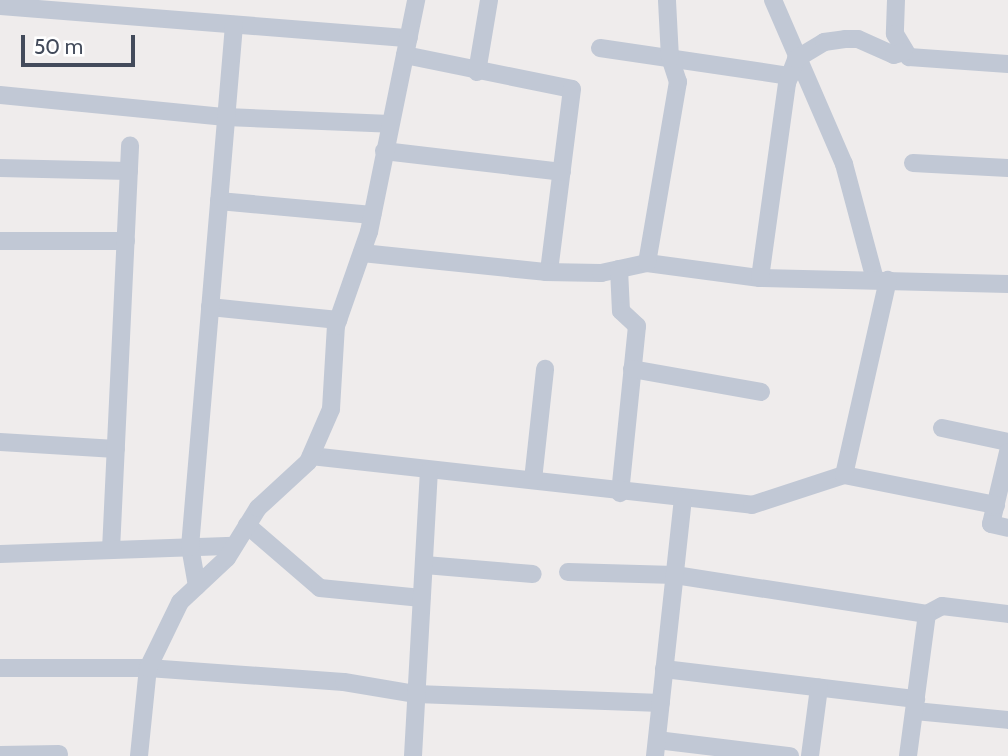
<!DOCTYPE html>
<style>
body{margin:0}
#map{position:relative;width:1008px;height:756px;overflow:hidden;background:#efecec;font-family:Cabin,sans-serif}
div>[style]{position:absolute}
.minor>*{height:18px;margin:-9px;padding:0 9px;transform-origin:9px;border-radius:9px;background:#c1c8d5}
span{translate:-50% -50%;white-space:nowrap;text-align:center;line-height:1.15;-webkit-text-stroke:5px #fff;paint-order:stroke}
.scale{position:absolute;left:21px;top:35px;width:114px;height:32px;box-sizing:border-box;border:4px solid #434b5b;border-top:0;padding-left:9px;font-size:21px;line-height:24px;white-space:nowrap;color:#434b5b;-webkit-text-stroke:5px #fff;paint-order:stroke}
</style>
<div id="map">
<div class="minor">
<div style="left:773px;top:0;width:179px;rotate:66.6deg"></div>
<div style="left:844px;top:164px;width:120px;rotate:75deg"></div>
<div style="left:896px;top:0;width:34px;rotate:92deg"></div>
<div style="left:895px;top:34px;width:27px;rotate:59deg"></div>
<div style="left:909px;top:57px;width:99px;rotate:4deg"></div>
<div style="left:0;top:6px;width:410px;rotate:4.5deg"></div>
<div style="left:600px;top:48px;width:192px;rotate:8.4deg"></div>
<div style="left:405px;top:55px;width:170px;rotate:11.5deg"></div>
<div style="left:572px;top:89px;width:184px;rotate:97.2deg"></div>
<div style="left:477px;top:72px;width:73px;rotate:-80.5deg"></div>
<div style="left:0;top:95px;width:227px;rotate:5.6deg"></div>
<div style="left:226px;top:117px;width:164px;rotate:2.4deg"></div>
<div style="left:384px;top:151px;width:179px;rotate:6.7deg"></div>
<div style="left:913px;top:163px;width:95px;rotate:3deg"></div>
<div style="left:0;top:168px;width:129px;rotate:1.3deg"></div>
<div style="left:219px;top:201px;width:154px;rotate:5.2deg"></div>
<div style="left:0;top:241px;width:126px"></div>
<div style="left:362px;top:253px;width:184px;rotate:5.9deg"></div>
<div style="left:545px;top:272px;width:56px;rotate:1deg"></div>
<div style="left:601px;top:273px;width:47px;rotate:-12.3deg"></div>
<div style="left:647px;top:263px;width:114px;rotate:7.6deg"></div>
<div style="left:760px;top:278px;width:248px;rotate:1.4deg"></div>
<div style="left:647px;top:263px;width:184px;rotate:-80.3deg"></div>
<div style="left:678px;top:82px;width:25px;rotate:-108deg"></div>
<div style="left:670px;top:58px;width:58px;rotate:-93deg"></div>
<div style="left:619px;top:269px;width:42px;rotate:87.3deg"></div>
<div style="left:621px;top:311px;width:22px;rotate:43deg"></div>
<div style="left:637px;top:326px;width:168px;rotate:95.8deg"></div>
<div style="left:760px;top:278px;width:197px;rotate:-82.1deg"></div>
<div style="left:787px;top:83px;width:26px;rotate:-69deg"></div>
<div style="left:796px;top:59px;width:33px;rotate:-31deg"></div>
<div style="left:824px;top:42px;width:21px;rotate:-8deg"></div>
<div style="left:845px;top:39px;width:13px"></div>
<div style="left:858px;top:39px;width:39px;rotate:24deg"></div>
<div style="left:894px;top:55px;width:10px;rotate:-17deg"></div>
<div style="left:210px;top:307px;width:129px;rotate:5.8deg"></div>
<div style="left:632px;top:369px;width:131px;rotate:10.1deg"></div>
<div style="left:942px;top:428px;width:67px;rotate:12deg"></div>
<div style="left:0;top:442px;width:116px;rotate:3.5deg"></div>
<div style="left:1008px;top:452px;width:74px;rotate:103.3deg"></div>
<div style="left:991px;top:524px;width:17px;rotate:13deg"></div>
<div style="left:311px;top:456px;width:444px;rotate:6.3deg"></div>
<div style="left:752px;top:505px;width:97px;rotate:-18.1deg"></div>
<div style="left:844px;top:475px;width:155px;rotate:11.2deg"></div>
<div style="left:844px;top:475px;width:200px;rotate:-77.3deg"></div>
<div style="left:533px;top:480px;width:112px;rotate:-83.8deg"></div>
<div style="left:247px;top:525px;width:96px;rotate:40.8deg"></div>
<div style="left:320px;top:588px;width:102px;rotate:5.6deg"></div>
<div style="left:111px;top:550px;width:405px;rotate:-87.3deg"></div>
<div style="left:0;top:554px;width:234px;rotate:-2deg"></div>
<div style="left:425px;top:565px;width:108px;rotate:4.8deg"></div>
<div style="left:568px;top:572px;width:107px;rotate:1.6deg"></div>
<div style="left:675px;top:575px;width:255px;rotate:8.8deg"></div>
<div style="left:927px;top:614px;width:17px;rotate:-28deg"></div>
<div style="left:942px;top:606px;width:66px;rotate:6.9deg"></div>
<div style="left:197px;top:586px;width:40px;rotate:-100deg"></div>
<div style="left:190px;top:547px;width:524px;rotate:-85.18deg"></div>
<div style="left:0;top:668px;width:148px"></div>
<div style="left:148px;top:668px;width:196px;rotate:4.1deg"></div>
<div style="left:344px;top:682px;width:73px;rotate:9.5deg"></div>
<div style="left:416px;top:694px;width:245px;rotate:2.1deg"></div>
<div style="left:664px;top:669px;width:254px;rotate:6.8deg"></div>
<div style="left:915px;top:711px;width:93px;rotate:5.5deg"></div>
<div style="left:657px;top:740px;width:134px;rotate:6.9deg"></div>
<div style="left:0;top:755px;width:59px;rotate:-1deg"></div>
<div style="left:139px;top:756px;width:88px;rotate:-84.2deg"></div>
<div style="left:148px;top:668px;width:73px;rotate:-64.1deg"></div>
<div style="left:180px;top:602px;width:64px;rotate:-43.1deg"></div>
<div style="left:227px;top:558px;width:59px;rotate:-58.2deg"></div>
<div style="left:258px;top:508px;width:68px;rotate:-42.6deg"></div>
<div style="left:308px;top:462px;width:58px;rotate:-66.5deg"></div>
<div style="left:331px;top:409px;width:83px;rotate:-86.6deg"></div>
<div style="left:336px;top:326px;width:100px;rotate:-70.7deg"></div>
<div style="left:369px;top:232px;width:237px;rotate:-78.5deg"></div>
<div style="left:413px;top:756px;width:285px;rotate:-86.8deg"></div>
<div style="left:655px;top:756px;width:258px;rotate:-83.8deg"></div>
<div style="left:810px;top:756px;width:69px;rotate:-82.5deg"></div>
<div style="left:908px;top:756px;width:143px;rotate:-82.4deg"></div>
</div>
<div class="scale">50 m</div>
</div>
